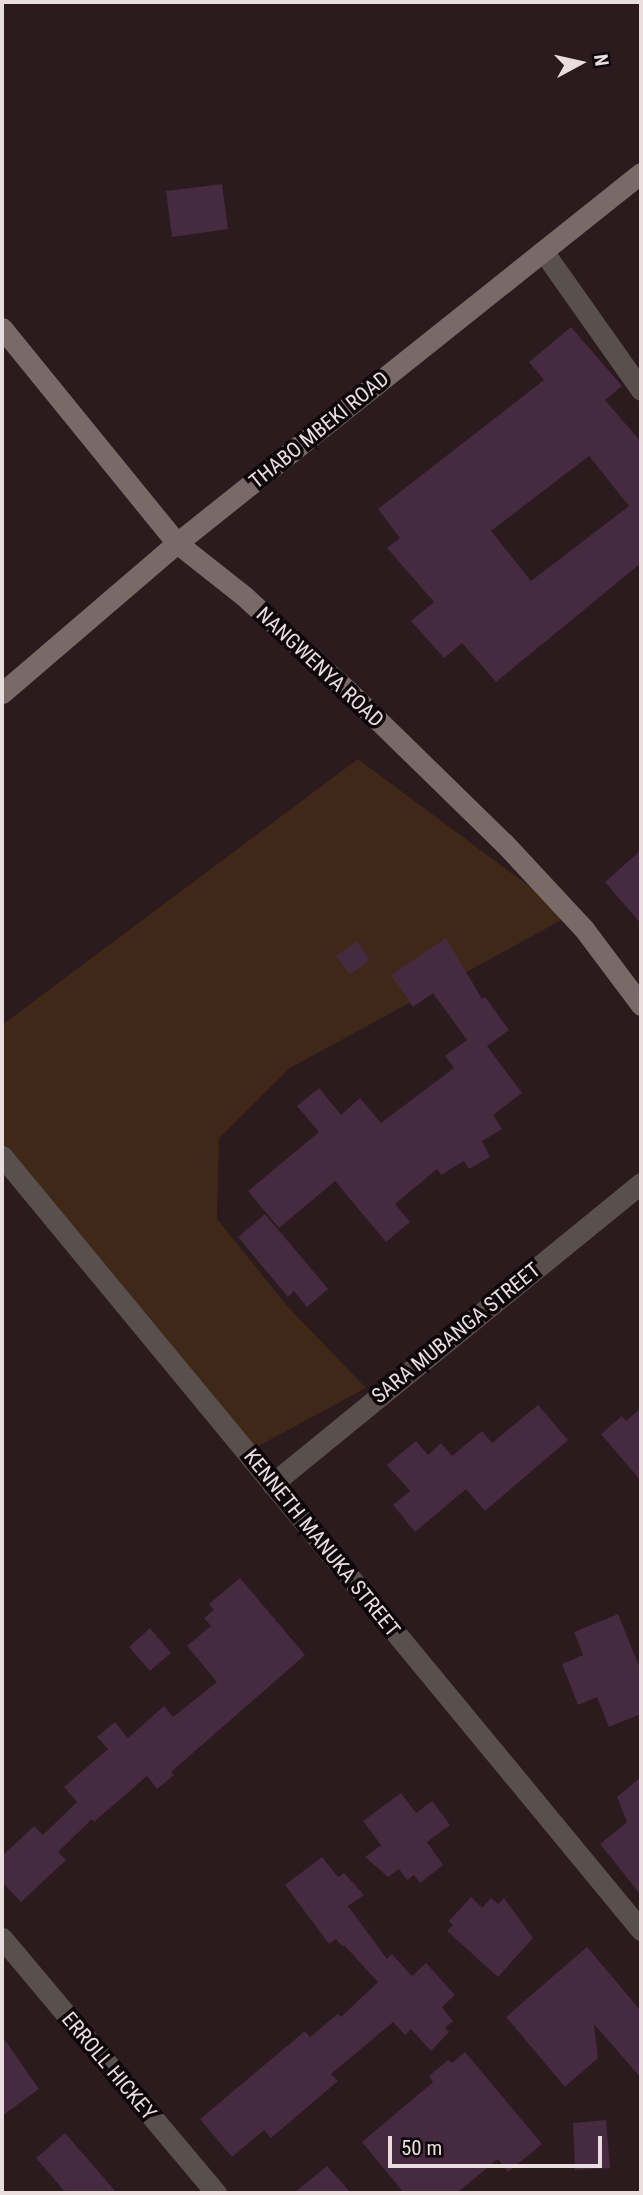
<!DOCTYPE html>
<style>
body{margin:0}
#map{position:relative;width:643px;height:2195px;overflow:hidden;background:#2b1a1e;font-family:"Roboto Condensed",sans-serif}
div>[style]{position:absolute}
.green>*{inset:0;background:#3f2817}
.building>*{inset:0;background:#462a3f}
.minor>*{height:21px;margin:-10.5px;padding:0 10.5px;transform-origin:10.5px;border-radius:10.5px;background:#59504e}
.secondary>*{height:21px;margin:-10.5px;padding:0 10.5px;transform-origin:10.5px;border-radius:10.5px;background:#796a68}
span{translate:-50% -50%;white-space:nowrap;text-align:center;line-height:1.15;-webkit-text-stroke:7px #0e0709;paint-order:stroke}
.street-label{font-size:21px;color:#e9dddf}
.frame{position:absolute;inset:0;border:4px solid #e9dddf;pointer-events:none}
.north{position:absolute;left:545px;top:28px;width:70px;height:70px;-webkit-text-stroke:5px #0e0709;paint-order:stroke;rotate:82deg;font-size:19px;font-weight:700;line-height:28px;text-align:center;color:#e9dddf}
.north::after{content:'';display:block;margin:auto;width:24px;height:32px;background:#e9dddf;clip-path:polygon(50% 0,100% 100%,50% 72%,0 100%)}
.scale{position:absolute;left:388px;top:2136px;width:214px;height:32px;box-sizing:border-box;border:4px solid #e9dddf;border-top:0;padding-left:9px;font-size:21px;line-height:24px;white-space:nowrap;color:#e9dddf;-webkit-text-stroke:5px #0e0709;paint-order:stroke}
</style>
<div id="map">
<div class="green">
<div style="clip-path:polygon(358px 759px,569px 916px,290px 1068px,219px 1138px,217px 1219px,288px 1307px,366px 1388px,249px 1451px,2px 1147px,2px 1025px)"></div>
</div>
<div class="building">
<div style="clip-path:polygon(222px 184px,228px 229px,172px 237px,166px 191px)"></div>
<div style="clip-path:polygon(evenodd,571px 327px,622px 386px,605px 400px,641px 442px,641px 563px,496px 682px,462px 643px,444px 658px,411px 621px,434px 602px,387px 548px,400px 538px,378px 509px,544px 380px,529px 362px,571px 327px,589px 456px,629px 506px,531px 581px,491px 531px,589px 456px)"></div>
<div style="clip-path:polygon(641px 850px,641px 924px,605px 882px)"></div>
<div style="clip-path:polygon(446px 938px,482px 999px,485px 997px,509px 1030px,487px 1046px,522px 1093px,493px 1115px,502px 1129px,482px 1141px,490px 1157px,469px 1169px,464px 1161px,441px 1175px,437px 1169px,395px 1204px,410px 1222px,386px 1242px,335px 1181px,279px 1228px,248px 1191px,319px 1132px,297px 1106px,319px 1088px,341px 1115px,360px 1098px,381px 1123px,454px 1068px,445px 1056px,467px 1040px,433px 993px,413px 1007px,391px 975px)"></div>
<div style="clip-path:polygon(357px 941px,370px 960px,350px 975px,336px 956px)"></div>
<div style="clip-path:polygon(265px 1214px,328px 1289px,307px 1307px,294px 1291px,288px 1297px,238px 1237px)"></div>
<div style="clip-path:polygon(538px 1405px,568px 1440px,485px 1511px,466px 1489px,415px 1532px,393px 1505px,410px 1491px,387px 1465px,416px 1441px,428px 1455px,441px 1443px,452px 1456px,482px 1431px,492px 1443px)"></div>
<div style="clip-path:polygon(641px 1408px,641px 1481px,601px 1434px,622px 1416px,626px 1421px)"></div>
<div style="clip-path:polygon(240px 1578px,305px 1655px,171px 1772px,174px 1775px,157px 1789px,147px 1776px,94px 1822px,92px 1819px,58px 1852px,66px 1860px,21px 1902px,2px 1882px,2px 1856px,34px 1826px,43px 1835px,77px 1802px,64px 1787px,108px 1749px,97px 1737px,115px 1722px,128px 1738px,164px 1706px,173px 1717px,217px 1682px,187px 1646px,211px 1626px,204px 1618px,214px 1610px,209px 1604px)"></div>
<div style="clip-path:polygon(618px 1614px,641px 1671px,641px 1714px,609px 1727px,597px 1697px,578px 1705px,562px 1664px,583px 1655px,574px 1632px)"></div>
<div style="clip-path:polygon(150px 1628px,171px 1653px,150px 1671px,129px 1647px)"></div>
<div style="clip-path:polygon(641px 1777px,641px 1895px,600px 1844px,627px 1822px,617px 1797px)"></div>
<div style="clip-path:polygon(401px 1793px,416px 1813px,432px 1801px,450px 1825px,427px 1842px,443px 1865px,420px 1883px,414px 1875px,407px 1880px,399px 1869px,388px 1877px,365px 1857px,381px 1845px,363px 1821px)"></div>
<div style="clip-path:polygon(322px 1857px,338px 1877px,344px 1873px,364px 1895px,348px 1906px,387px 1959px,392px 1954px,412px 1976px,426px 1963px,455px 1995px,442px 2007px,453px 2021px,445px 2028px,449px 2032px,431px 2051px,411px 2029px,405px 2035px,393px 2022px,331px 2074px,338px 2081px,271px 2138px,264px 2130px,232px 2157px,200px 2119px,305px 2031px,310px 2037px,338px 2014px,341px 2017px,378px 1982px,344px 1945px,342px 1946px,336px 1939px,329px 1944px,285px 1885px)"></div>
<div style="clip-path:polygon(471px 1897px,482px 1908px,491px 1898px,498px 1904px,504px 1898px,533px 1938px,498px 1977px,447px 1931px,453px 1925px,449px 1921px)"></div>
<div style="clip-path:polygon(587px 1947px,641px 2011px,641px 2078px,594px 2024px,598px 2058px,565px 2087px,506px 2017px)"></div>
<div style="clip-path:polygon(2px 2036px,39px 2089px,2px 2116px)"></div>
<div style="clip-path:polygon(465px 2052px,542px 2144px,508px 2172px,498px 2159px,457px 2193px,404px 2193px,362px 2142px,433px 2082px,429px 2076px,448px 2060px,452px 2063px)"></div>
<div style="clip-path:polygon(606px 2120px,610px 2168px,575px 2170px,573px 2123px)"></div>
<div style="clip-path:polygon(65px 2133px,117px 2193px,66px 2193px,36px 2158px)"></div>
<div style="clip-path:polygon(327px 2166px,351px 2193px,294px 2193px)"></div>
</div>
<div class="minor">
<div style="left:543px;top:251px;width:170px;rotate:54.8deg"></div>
<div style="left:2px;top:1156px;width:1004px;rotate:50.46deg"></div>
<div style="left:272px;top:1484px;width:476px;rotate:-39.2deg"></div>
<div style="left:2px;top:1938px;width:333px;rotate:50deg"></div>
</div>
<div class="secondary">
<div style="left:2px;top:328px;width:277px;rotate:50.9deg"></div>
<div style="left:177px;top:543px;width:85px;rotate:38.3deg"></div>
<div style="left:244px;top:596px;width:139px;rotate:42.4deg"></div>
<div style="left:347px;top:690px;width:219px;rotate:44.3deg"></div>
<div style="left:504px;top:843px;width:117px;rotate:47.1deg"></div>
<div style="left:584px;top:929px;width:95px;rotate:53.1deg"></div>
<div style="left:2px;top:693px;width:230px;rotate:-40.6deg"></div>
<div style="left:177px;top:543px;width:593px;rotate:-38.57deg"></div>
</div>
<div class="street-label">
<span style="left:319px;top:430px;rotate:-39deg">THABO MBEKI ROAD</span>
<span style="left:320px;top:667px;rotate:43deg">NANGWENYA ROAD</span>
<span style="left:456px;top:1333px;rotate:-39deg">SARA MUBANGA STREET</span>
<span style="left:322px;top:1543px;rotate:51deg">KENNETH MANUKA STREET</span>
<span style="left:109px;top:2066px;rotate:50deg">ERROLL HICKEY</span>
</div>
<div class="frame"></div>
<div class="north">N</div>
<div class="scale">50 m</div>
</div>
